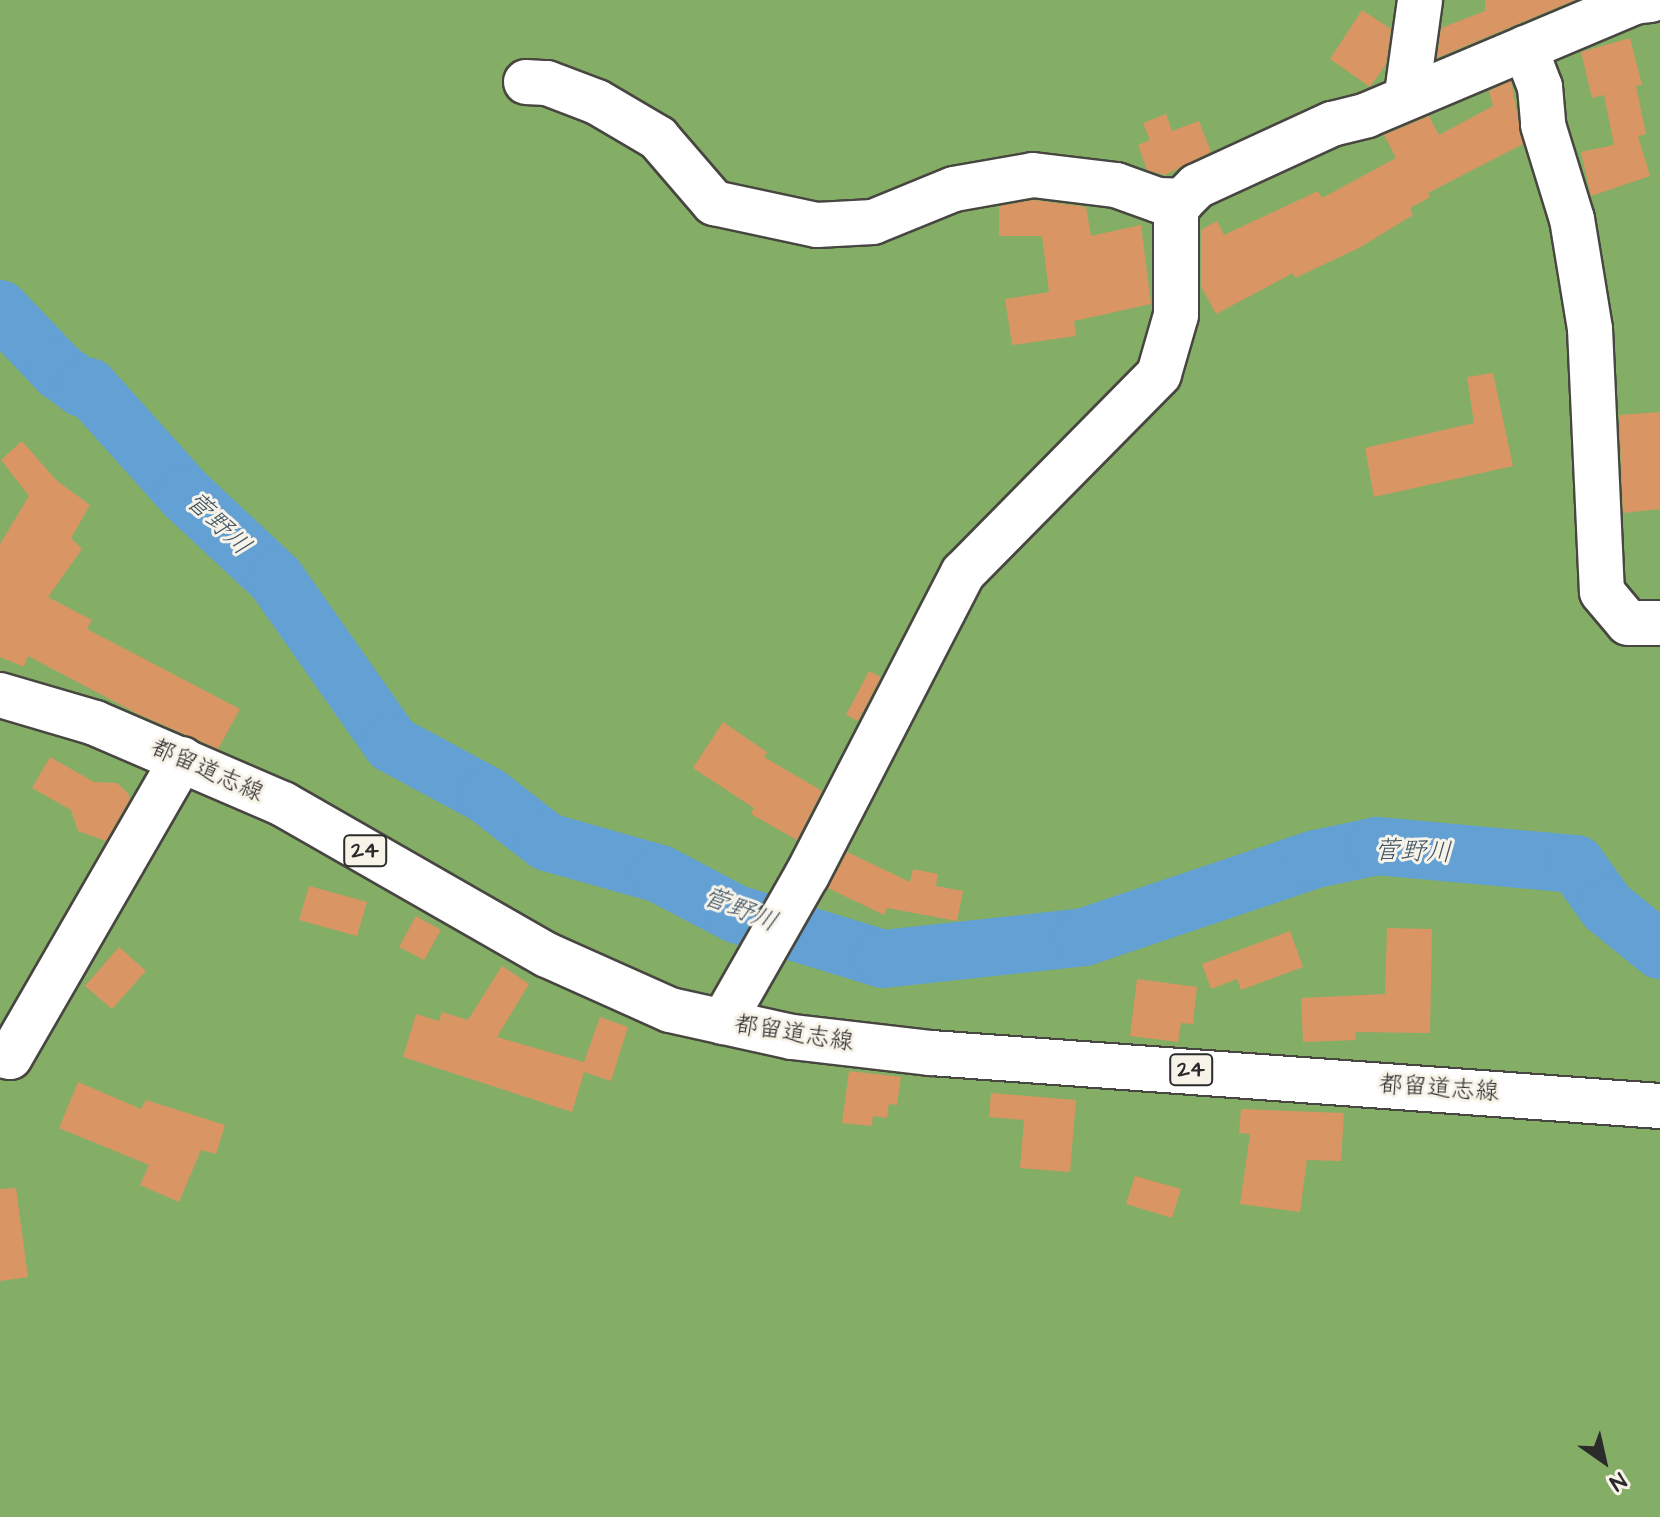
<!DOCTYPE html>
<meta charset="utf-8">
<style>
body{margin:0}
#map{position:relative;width:1660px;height:1517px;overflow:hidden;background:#eadeba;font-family:"Architects Daughter","Klee One",sans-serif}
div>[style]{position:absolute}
.forest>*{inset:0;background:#84ae66}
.river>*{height:58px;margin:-29px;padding:0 29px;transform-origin:29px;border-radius:29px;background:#63a0d4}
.building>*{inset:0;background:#d99564}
.roads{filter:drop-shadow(2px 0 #484640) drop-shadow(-2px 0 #484640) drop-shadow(0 2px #484640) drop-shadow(0 -2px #484640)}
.minor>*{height:44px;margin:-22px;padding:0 22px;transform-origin:22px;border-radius:22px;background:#fff}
.major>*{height:44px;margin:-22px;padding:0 22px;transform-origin:22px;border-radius:22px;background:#fff}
span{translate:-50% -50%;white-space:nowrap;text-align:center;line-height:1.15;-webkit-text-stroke:6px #f7f3e8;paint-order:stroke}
.shield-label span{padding:2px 6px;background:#f7f3e8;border:2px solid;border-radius:6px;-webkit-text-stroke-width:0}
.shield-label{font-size:22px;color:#2b2b2b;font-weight:700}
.street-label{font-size:24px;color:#2b2b2b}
.water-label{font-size:26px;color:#3f5466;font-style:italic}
.north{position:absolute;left:1564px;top:1421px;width:80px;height:80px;-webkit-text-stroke:6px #f7f3e8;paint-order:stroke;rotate:146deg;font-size:22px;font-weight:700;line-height:32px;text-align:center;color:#2b2b2b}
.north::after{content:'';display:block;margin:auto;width:28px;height:36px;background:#2b2b2b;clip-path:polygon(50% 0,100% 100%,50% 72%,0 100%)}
</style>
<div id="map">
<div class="forest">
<div style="clip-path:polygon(0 0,1660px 0,1660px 1517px,0 1517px)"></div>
</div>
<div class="river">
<div style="left:0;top:309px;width:86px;rotate:46.4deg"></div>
<div style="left:59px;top:371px;width:29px;rotate:36deg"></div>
<div style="left:82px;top:388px;width:7px;rotate:-8deg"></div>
<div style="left:89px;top:387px;width:145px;rotate:48.1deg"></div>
<div style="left:186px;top:495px;width:123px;rotate:43deg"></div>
<div style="left:276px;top:579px;width:202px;rotate:54.9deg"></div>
<div style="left:392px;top:744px;width:109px;rotate:28.4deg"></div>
<div style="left:488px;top:796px;width:75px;rotate:37.9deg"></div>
<div style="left:547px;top:842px;width:117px;rotate:15.8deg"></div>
<div style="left:660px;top:874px;width:86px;rotate:27.8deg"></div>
<div style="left:736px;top:914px;width:154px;rotate:17deg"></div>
<div style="left:883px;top:959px;width:202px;rotate:-6.2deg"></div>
<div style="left:1084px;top:937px;width:245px;rotate:-18.6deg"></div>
<div style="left:1316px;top:859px;width:62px;rotate:-12deg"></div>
<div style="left:1377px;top:846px;width:200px;rotate:5.2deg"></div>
<div style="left:1576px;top:864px;width:53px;rotate:54.2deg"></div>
<div style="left:1607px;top:907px;width:68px;rotate:39.1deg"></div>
</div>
<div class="building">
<div style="clip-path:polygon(1485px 0,1575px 0,1437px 58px,1441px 28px,1485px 11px)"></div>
<div style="clip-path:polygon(1362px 10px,1391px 29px,1386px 64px,1370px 87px,1330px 59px)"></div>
<div style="clip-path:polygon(1630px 38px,1642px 85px,1636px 86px,1646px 134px,1638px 136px,1650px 176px,1591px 196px,1581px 152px,1614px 145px,1604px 95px,1592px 98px,1581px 52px)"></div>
<div style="clip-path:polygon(1511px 81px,1523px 144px,1428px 193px,1430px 197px,1410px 208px,1413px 215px,1359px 248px,1295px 278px,1293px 273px,1216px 314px,1201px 286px,1201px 230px,1217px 221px,1224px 235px,1318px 191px,1322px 198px,1396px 158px,1384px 135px,1429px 116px,1439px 135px,1493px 106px,1489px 91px)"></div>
<div style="clip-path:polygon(1166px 114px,1172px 131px,1199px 121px,1211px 152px,1165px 175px,1147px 170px,1138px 145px,1150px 140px,1143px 123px)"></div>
<div style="clip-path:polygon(1034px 200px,1086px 207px,1091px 236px,1141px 225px,1151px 304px,1074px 321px,1076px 336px,1012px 345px,1005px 299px,1049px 292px,1042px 236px,999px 236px,999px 206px)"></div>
<div style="clip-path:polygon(1493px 373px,1513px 466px,1374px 497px,1365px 448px,1474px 423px,1467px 377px)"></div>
<div style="clip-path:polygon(1660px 412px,1660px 509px,1623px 513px,1619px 415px)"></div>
<div style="clip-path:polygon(22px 441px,56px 480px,90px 505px,71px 538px,82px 549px,48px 597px,92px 620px,87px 629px,240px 709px,218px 749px,138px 714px,28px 656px,24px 667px,0 657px,0 544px,29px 496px,1px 460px)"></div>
<div style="clip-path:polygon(869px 671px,881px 677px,858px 721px,846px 715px)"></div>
<div style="clip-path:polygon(723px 722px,767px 752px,764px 757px,822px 791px,797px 840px,751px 814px,754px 808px,693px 768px)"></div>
<div style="clip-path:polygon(50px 757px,94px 782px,117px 783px,128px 793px,130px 799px,106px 841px,78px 831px,71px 810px,32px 788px)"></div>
<div style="clip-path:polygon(847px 852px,910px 882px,913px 869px,938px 874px,936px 886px,963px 891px,957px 921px,887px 908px,884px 915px,828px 888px)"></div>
<div style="clip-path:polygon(309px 886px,367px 902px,357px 936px,299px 920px)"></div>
<div style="clip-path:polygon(416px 916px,441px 930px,424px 960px,399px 947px)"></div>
<div style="clip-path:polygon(1387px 928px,1432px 929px,1430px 1033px,1355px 1032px,1356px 1040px,1303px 1042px,1301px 998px,1385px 994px)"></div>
<div style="clip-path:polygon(1290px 931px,1303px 967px,1241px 990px,1237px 979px,1211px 989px,1202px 964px)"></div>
<div style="clip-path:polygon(119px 947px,146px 971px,112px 1009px,85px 986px)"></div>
<div style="clip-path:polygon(502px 966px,529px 984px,497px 1037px,584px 1062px,600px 1017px,628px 1027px,611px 1081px,584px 1072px,572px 1112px,403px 1057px,416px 1014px,439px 1021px,442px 1012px,468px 1020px)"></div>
<div style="clip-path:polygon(1137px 979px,1197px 987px,1193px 1024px,1181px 1023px,1178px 1042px,1130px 1036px)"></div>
<div style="clip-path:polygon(849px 1071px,901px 1077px,897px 1105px,889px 1104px,887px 1118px,873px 1116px,872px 1126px,842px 1123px)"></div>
<div style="clip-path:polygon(78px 1082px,141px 1109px,146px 1100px,225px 1125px,216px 1154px,201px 1150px,179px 1202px,140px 1185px,149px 1165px,59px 1128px)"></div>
<div style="clip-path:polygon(991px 1093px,1076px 1100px,1070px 1172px,1020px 1168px,1024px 1120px,989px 1117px)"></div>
<div style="clip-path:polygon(1241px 1109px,1344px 1113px,1341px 1161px,1307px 1160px,1300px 1212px,1240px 1204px,1250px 1134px,1239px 1133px)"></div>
<div style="clip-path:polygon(1135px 1176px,1181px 1189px,1172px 1218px,1126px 1204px)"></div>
<div style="clip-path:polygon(16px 1188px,28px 1277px,0 1281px,0 1189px)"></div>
</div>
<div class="roads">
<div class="minor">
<div style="left:1525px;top:48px;width:42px;rotate:69deg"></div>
<div style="left:1540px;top:87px;width:38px;rotate:85deg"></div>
<div style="left:1543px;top:125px;width:98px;rotate:72.9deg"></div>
<div style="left:1572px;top:219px;width:111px;rotate:80.7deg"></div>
<div style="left:1590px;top:329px;width:263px;rotate:87.4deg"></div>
<div style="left:1602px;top:592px;width:40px;rotate:50deg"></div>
<div style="left:1628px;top:623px;width:32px"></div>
<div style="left:526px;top:82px;width:21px;rotate:3deg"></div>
<div style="left:547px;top:83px;width:53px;rotate:20.8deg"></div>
<div style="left:597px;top:102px;width:71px;rotate:30.5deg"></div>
<div style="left:658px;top:138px;width:86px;rotate:49.3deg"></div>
<div style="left:714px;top:203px;width:105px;rotate:12.1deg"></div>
<div style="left:817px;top:225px;width:56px;rotate:-3.1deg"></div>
<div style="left:873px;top:222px;width:87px;rotate:-22.2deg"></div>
<div style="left:954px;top:189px;width:80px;rotate:-10deg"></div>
<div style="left:1033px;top:175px;width:84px;rotate:6.9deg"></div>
<div style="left:1116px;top:185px;width:45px;rotate:19.7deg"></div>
<div style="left:1158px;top:200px;width:24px;rotate:2deg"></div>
<div style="left:1407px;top:94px;width:95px;rotate:-82.1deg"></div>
<div style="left:723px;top:1022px;width:169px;rotate:-60.3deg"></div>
<div style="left:807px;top:875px;width:340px;rotate:-62.7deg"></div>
<div style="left:963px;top:573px;width:279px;rotate:-45.4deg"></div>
<div style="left:1159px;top:374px;width:61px;rotate:-73.9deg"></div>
<div style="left:1176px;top:315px;width:105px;rotate:-90deg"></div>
<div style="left:1176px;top:210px;width:11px;rotate:-56deg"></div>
<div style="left:1182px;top:201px;width:21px;rotate:-45deg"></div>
<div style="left:1197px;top:186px;width:149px;rotate:-24.7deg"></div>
<div style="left:1332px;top:124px;width:36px;rotate:-14deg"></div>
<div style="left:1367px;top:115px;width:290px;rotate:-22.9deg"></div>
<div style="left:1634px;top:2px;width:17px;rotate:-7deg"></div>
<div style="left:0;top:1055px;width:10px;rotate:11deg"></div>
<div style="left:10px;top:1057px;width:344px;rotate:-60deg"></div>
</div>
<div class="major">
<div style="left:0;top:695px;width:99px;rotate:16.4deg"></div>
<div style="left:95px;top:723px;width:205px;rotate:23.3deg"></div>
<div style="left:283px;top:804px;width:304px;rotate:29.8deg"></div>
<div style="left:547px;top:955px;width:135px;rotate:24.1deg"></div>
<div style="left:670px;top:1010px;width:125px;rotate:12.5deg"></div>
<div style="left:792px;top:1037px;width:140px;rotate:6.6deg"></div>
<div style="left:931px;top:1053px;width:731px;rotate:4.16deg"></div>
</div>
</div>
<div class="shield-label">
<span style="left:365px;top:851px">24</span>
<span style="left:1191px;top:1070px">24</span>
</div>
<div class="street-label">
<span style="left:207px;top:771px;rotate:24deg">都留道志線</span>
<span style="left:794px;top:1034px;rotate:9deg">都留道志線</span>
<span style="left:1439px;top:1089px;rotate:4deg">都留道志線</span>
</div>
<div class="water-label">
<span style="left:218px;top:524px;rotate:44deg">菅野川</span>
<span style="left:1413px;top:852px;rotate:2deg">菅野川</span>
<span style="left:740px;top:910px;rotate:22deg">菅野川</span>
</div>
<div class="north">N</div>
</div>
